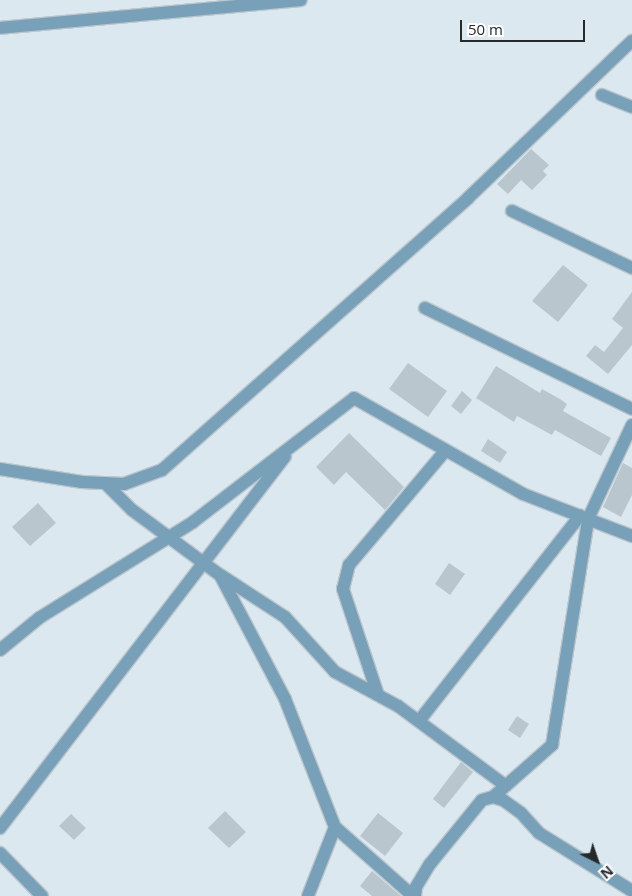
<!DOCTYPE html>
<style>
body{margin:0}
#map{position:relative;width:632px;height:896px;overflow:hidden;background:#dce8f0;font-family:"Open Sans",sans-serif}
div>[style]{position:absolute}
.building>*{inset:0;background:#bac6ce}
.roads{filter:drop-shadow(1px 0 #bbc6cd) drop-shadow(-1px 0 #bbc6cd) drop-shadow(0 1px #bbc6cd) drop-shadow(0 -1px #bbc6cd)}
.street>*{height:12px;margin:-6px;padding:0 6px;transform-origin:6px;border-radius:6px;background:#78a0b9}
span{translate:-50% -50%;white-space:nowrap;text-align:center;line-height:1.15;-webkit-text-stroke:4px #fff;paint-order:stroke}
.north{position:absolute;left:572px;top:836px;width:50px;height:50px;-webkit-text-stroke:4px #fff;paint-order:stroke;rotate:139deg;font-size:14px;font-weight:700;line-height:20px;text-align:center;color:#25292c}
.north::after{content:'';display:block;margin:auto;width:18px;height:22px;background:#25292c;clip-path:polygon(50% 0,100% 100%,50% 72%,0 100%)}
.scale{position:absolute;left:460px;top:20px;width:125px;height:22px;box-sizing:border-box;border:2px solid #25292c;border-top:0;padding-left:6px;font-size:15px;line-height:18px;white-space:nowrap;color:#25292c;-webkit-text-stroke:4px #fff;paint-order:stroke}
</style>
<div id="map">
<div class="building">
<div style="clip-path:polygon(531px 149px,549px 165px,543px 171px,547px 175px,532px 190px,521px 180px,508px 194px,497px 184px)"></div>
<div style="clip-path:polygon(563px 265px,588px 285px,558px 322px,532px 301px)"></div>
<div style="clip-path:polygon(632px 292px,632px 345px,608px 374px,586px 356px,595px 345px,604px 352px,623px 328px,612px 319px)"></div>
<div style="clip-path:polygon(408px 363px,447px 391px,428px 417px,389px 389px)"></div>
<div style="clip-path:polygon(496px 366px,540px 393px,542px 389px,560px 399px,567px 404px,563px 411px,611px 438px,601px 456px,555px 430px,552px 435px,517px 416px,514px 422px,476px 398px)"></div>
<div style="clip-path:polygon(462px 391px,472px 400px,461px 414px,451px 406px)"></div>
<div style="clip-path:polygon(349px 433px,404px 487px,385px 510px,346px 472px,334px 485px,316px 467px)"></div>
<div style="clip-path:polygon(488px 439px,507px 452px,500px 463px,481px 451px)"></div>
<div style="clip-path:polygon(623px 463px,632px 468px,632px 495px,621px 517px,603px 507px)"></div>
<div style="clip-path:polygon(38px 503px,56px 523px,30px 546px,12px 527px)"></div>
<div style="clip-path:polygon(449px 563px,465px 574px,450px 595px,435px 584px)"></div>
<div style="clip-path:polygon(517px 716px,529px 724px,520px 738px,508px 730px)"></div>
<div style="clip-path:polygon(461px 762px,473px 772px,444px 808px,433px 799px)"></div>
<div style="clip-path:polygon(225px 811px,246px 832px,229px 848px,208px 828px)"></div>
<div style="clip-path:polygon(378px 813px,403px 833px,385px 856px,360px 836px)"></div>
<div style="clip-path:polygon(71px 814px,86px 828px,74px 840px,59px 826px)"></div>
<div style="clip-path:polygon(372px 871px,401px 896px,372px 896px,360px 886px)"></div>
</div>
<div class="roads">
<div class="street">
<div style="left:0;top:28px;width:302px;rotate:-5.3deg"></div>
<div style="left:602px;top:95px;width:32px;rotate:22deg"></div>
<div style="left:512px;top:211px;width:133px;rotate:25.4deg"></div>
<div style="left:425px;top:308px;width:230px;rotate:26deg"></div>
<div style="left:0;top:469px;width:83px;rotate:9deg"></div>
<div style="left:82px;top:482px;width:42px;rotate:2.7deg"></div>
<div style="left:124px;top:484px;width:40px;rotate:-20.2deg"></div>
<div style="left:162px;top:470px;width:409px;rotate:-41.6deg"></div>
<div style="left:468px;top:198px;width:227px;rotate:-43.8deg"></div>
<div style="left:105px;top:483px;width:38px;rotate:45deg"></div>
<div style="left:132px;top:510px;width:109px;rotate:36.5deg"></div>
<div style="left:220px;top:575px;width:140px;rotate:62.3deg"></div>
<div style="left:285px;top:699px;width:137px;rotate:68.7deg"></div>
<div style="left:335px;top:827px;width:74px;rotate:111.4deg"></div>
<div style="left:222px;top:576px;width:75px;rotate:33.1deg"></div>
<div style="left:285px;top:617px;width:74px;rotate:47.7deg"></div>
<div style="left:335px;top:672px;width:72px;rotate:28.4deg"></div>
<div style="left:398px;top:706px;width:134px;rotate:36.5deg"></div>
<div style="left:0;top:650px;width:50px;rotate:-39.4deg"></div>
<div style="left:39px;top:618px;width:181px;rotate:-31.9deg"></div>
<div style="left:193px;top:522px;width:203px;rotate:-37.6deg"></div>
<div style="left:354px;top:398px;width:194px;rotate:29.6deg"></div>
<div style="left:523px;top:494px;width:117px;rotate:21.1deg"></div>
<div style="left:378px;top:695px;width:112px;rotate:-108.3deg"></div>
<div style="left:343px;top:589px;width:25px;rotate:-76deg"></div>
<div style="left:349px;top:565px;width:150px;rotate:-49.9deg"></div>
<div style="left:419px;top:721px;width:261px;rotate:-51.9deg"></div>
<div style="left:493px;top:797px;width:79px;rotate:-41.4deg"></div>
<div style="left:552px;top:745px;width:229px;rotate:-80.9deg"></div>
<div style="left:588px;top:519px;width:104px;rotate:-64.9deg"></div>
<div style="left:335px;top:827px;width:104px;rotate:41.5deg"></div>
<div style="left:0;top:828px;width:468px;rotate:-52.5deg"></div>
<div style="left:0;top:853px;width:60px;rotate:45.7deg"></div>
<div style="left:415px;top:896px;width:9px;rotate:-84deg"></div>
<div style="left:416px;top:887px;width:27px;rotate:-59deg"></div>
<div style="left:430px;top:864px;width:82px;rotate:-50.9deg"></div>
<div style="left:482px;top:800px;width:11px;rotate:-15deg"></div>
<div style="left:493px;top:797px;width:10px;rotate:17deg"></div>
<div style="left:503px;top:800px;width:22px;rotate:36deg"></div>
<div style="left:521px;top:813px;width:27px;rotate:48deg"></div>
<div style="left:539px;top:833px;width:110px;rotate:31.9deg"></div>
</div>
</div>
<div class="north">N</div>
<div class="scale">50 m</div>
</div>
